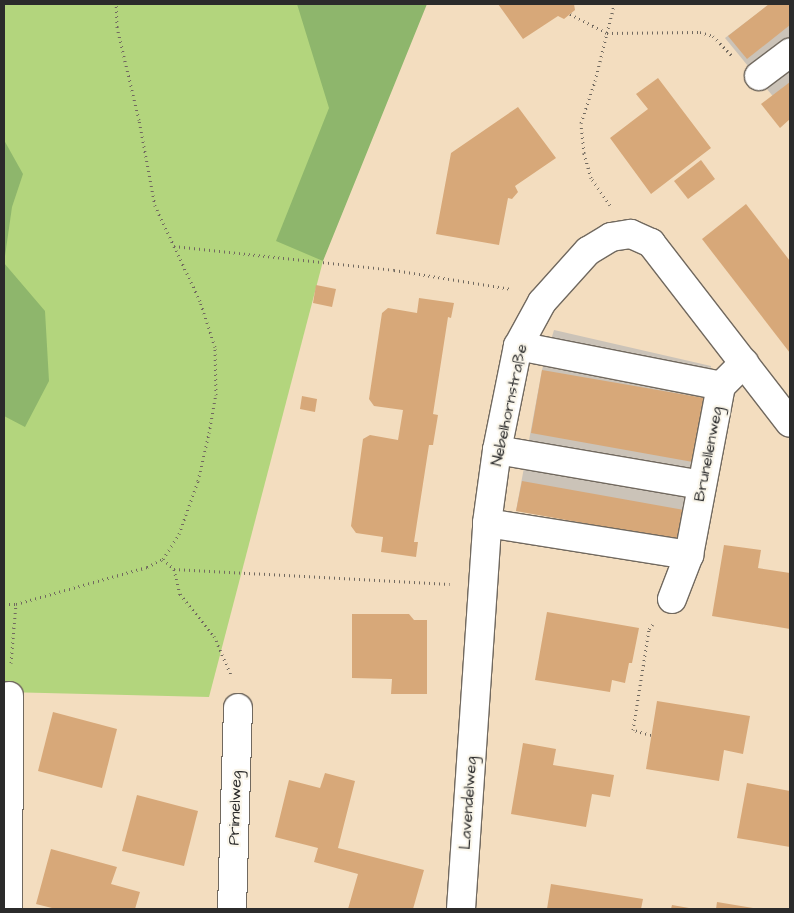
<!DOCTYPE html>
<meta charset="utf-8">
<style>
body{margin:0}
#map{position:relative;width:794px;height:913px;overflow:hidden;background:#f3ddbf;font-family:"Architects Daughter",sans-serif}
div>[style]{position:absolute}
.industrial>*{inset:0;background:#cbc3b8}
.green>*{inset:0;background:#b3d57d}
.forest>*{inset:0;background:#8eb66c}
.building>*{inset:0;background:#d7a879}
.path>*{height:3px;margin-top:-1.5px;transform-origin:0;background:repeating-linear-gradient(90deg,#71695f 0 1px,transparent 0 5px)}
.roads{filter:drop-shadow(1px 0 #71695f) drop-shadow(-1px 0 #71695f) drop-shadow(0 1px #71695f) drop-shadow(0 -1px #71695f)}
.minor>*{height:28px;margin:-14px;padding:0 14px;transform-origin:14px;border-radius:14px;background:#fff}
span{translate:-50% -50%;white-space:nowrap;text-align:center;line-height:1.15;-webkit-text-stroke:4.5px #fbf7ec;paint-order:stroke}
.street-label{font-size:16px;color:#2b2b2b}
.frame{position:absolute;inset:0;border:5px solid #2b2b2b;pointer-events:none}
</style>
<div id="map">
<div class="industrial">
<div style="clip-path:polygon(770px 4px,790px 4px,790px 117px,725px 38px)"></div>
<div style="clip-path:polygon(554px 330px,711px 366px,678px 539px,516px 511px,542px 370px)"></div>
</div>
<div class="green">
<div style="clip-path:polygon(4px 4px,345px 4px,323px 261px,209px 697px,4px 692px)"></div>
</div>
<div class="forest">
<div style="clip-path:polygon(297px 4px,427px 4px,323px 261px,276px 241px,329px 108px)"></div>
<div style="clip-path:polygon(4px 140px,23px 174px,12px 207px,4px 263px,45px 311px,49px 381px,25px 427px,4px 416px)"></div>
</div>
<div class="building">
<div style="clip-path:polygon(498px 4px,574px 4px,575px 10px,564px 19px,558px 16px,523px 39px)"></div>
<div style="clip-path:polygon(769px 4px,790px 4px,790px 25px,747px 59px,728px 36px)"></div>
<div style="clip-path:polygon(658px 78px,711px 148px,651px 194px,610px 138px,648px 109px,636px 94px)"></div>
<div style="clip-path:polygon(790px 82px,790px 119px,780px 128px,761px 104px)"></div>
<div style="clip-path:polygon(518px 107px,556px 158px,515px 186px,518px 192px,512px 199px,508px 198px,499px 245px,436px 234px,451px 153px)"></div>
<div style="clip-path:polygon(701px 160px,715px 179px,688px 199px,674px 181px)"></div>
<div style="clip-path:polygon(746px 204px,790px 261px,790px 353px,702px 239px)"></div>
<div style="clip-path:polygon(316px 285px,336px 289px,332px 307px,313px 303px)"></div>
<div style="clip-path:polygon(419px 298px,454px 303px,451px 318px,448px 317px,433px 414px,438px 415px,433px 445px,429px 445px,414px 542px,418px 542px,416px 557px,381px 552px,383px 537px,356px 533px,351px 526px,363px 439px,370px 435px,398px 440px,403px 410px,374px 406px,369px 399px,382px 313px,388px 308px,417px 313px)"></div>
<div style="clip-path:polygon(542px 370px,704px 398px,693px 462px,531px 433px)"></div>
<div style="clip-path:polygon(302px 396px,317px 399px,315px 412px,300px 409px)"></div>
<div style="clip-path:polygon(522px 481px,684px 510px,678px 540px,516px 511px)"></div>
<div style="clip-path:polygon(724px 545px,761px 550px,758px 568px,790px 573px,790px 629px,712px 616px)"></div>
<div style="clip-path:polygon(547px 612px,639px 628px,632px 663px,629px 663px,625px 683px,612px 680px,610px 692px,535px 680px)"></div>
<div style="clip-path:polygon(352px 614px,409px 614px,414px 620px,427px 620px,427px 694px,391px 694px,392px 679px,352px 678px)"></div>
<div style="clip-path:polygon(657px 701px,750px 716px,743px 754px,724px 750px,719px 781px,646px 769px)"></div>
<div style="clip-path:polygon(53px 712px,117px 729px,102px 788px,38px 771px)"></div>
<div style="clip-path:polygon(523px 743px,556px 749px,553px 765px,614px 775px,610px 797px,592px 794px,586px 827px,511px 814px)"></div>
<div style="clip-path:polygon(325px 773px,355px 781px,338px 848px,424px 870px,413px 909px,348px 909px,358px 874px,314px 862px,318px 848px,275px 837px,289px 780px,320px 788px)"></div>
<div style="clip-path:polygon(747px 783px,790px 791px,790px 847px,737px 838px)"></div>
<div style="clip-path:polygon(137px 795px,198px 811px,184px 866px,122px 851px)"></div>
<div style="clip-path:polygon(51px 849px,117px 867px,111px 884px,140px 892px,135px 909px,56px 909px,36px 904px)"></div>
<div style="clip-path:polygon(551px 884px,643px 899px,641px 909px,547px 909px)"></div>
<div style="clip-path:polygon(717px 902px,753px 908px,753px 909px,716px 909px)"></div>
<div style="clip-path:polygon(672px 905px,689px 908px,689px 909px,671px 909px)"></div>
</div>
<div class="path">
<div style="left:570px;top:14px;width:42px;rotate:27.2deg"></div>
<div style="left:607px;top:33px;width:30px;rotate:-76deg"></div>
<div style="left:610px;top:205px;width:33px;rotate:-125deg"></div>
<div style="left:591px;top:178px;width:26px;rotate:-106deg"></div>
<div style="left:584px;top:153px;width:30px;rotate:-96deg"></div>
<div style="left:581px;top:123px;width:44px;rotate:-71.6deg"></div>
<div style="left:595px;top:81px;width:49px;rotate:-76deg"></div>
<div style="left:607px;top:33px;width:93px;rotate:-0.6deg"></div>
<div style="left:700px;top:32px;width:14px;rotate:17deg"></div>
<div style="left:713px;top:36px;width:29px;rotate:46deg"></div>
<div style="left:174px;top:246px;width:221px;rotate:6.2deg"></div>
<div style="left:394px;top:270px;width:119px;rotate:9.2deg"></div>
<div style="left:163px;top:559px;width:15px;rotate:42deg"></div>
<div style="left:174px;top:569px;width:276px;rotate:3.1deg"></div>
<div style="left:174px;top:569px;width:26px;rotate:77deg"></div>
<div style="left:180px;top:594px;width:54px;rotate:51deg"></div>
<div style="left:214px;top:636px;width:43px;rotate:66.4deg"></div>
<div style="left:4px;top:604px;width:12px"></div>
<div style="left:16px;top:604px;width:136px;rotate:-15.8deg"></div>
<div style="left:147px;top:567px;width:18px;rotate:-27deg"></div>
<div style="left:163px;top:559px;width:30px;rotate:-57deg"></div>
<div style="left:179px;top:534px;width:56px;rotate:-70.3deg"></div>
<div style="left:198px;top:481px;width:49px;rotate:-77.1deg"></div>
<div style="left:209px;top:433px;width:39px;rotate:-80deg"></div>
<div style="left:216px;top:395px;width:48px;rotate:-91.2deg"></div>
<div style="left:215px;top:347px;width:48px;rotate:-108.1deg"></div>
<div style="left:200px;top:301px;width:105px;rotate:-115.3deg"></div>
<div style="left:155px;top:206px;width:87px;rotate:-100.5deg"></div>
<div style="left:139px;top:120px;width:96px;rotate:-103.3deg"></div>
<div style="left:117px;top:27px;width:23px;rotate:-92deg"></div>
<div style="left:11px;top:663px;width:59px;rotate:-85.2deg"></div>
<div style="left:651px;top:735px;width:19px;rotate:-164deg"></div>
<div style="left:633px;top:730px;width:102px;rotate:-81deg"></div>
<div style="left:649px;top:629px;width:6px;rotate:-51deg"></div>
</div>
<div class="roads">
<div class="minor">
<div style="left:759px;top:76px;width:39px;rotate:-37deg"></div>
<div style="left:518px;top:346px;width:207px;rotate:11.1deg"></div>
<div style="left:497px;top:450px;width:207px;rotate:9.7deg"></div>
<div style="left:487px;top:523px;width:205px;rotate:9deg"></div>
<div style="left:672px;top:599px;width:47px;rotate:-68.9deg"></div>
<div style="left:689px;top:555px;width:172px;rotate:-79.3deg"></div>
<div style="left:721px;top:386px;width:33px;rotate:-45deg"></div>
<div style="left:8px;top:909px;width:213px;rotate:-89.7deg"></div>
<div style="left:232px;top:909px;width:201px;rotate:-88.3deg"></div>
<div style="left:461px;top:909px;width:387px;rotate:-86.1deg"></div>
<div style="left:487px;top:523px;width:74px;rotate:-82.2deg"></div>
<div style="left:497px;top:450px;width:106px;rotate:-78.6deg"></div>
<div style="left:518px;top:346px;width:50px;rotate:-61.4deg"></div>
<div style="left:542px;top:302px;width:69px;rotate:-48deg"></div>
<div style="left:588px;top:251px;width:27px;rotate:-31deg"></div>
<div style="left:611px;top:237px;width:20px;rotate:-9deg"></div>
<div style="left:631px;top:234px;width:22px;rotate:24deg"></div>
<div style="left:651px;top:243px;width:227px;rotate:52.3deg"></div>
</div>
</div>
<div class="street-label">
<span style="left:509px;top:405px;rotate:-78deg">Nebelhornstraße</span>
<span style="left:708px;top:454px;rotate:-79deg">Brunellenweg</span>
<span style="left:468px;top:803px;rotate:-86deg">Lavendelweg</span>
<span style="left:235px;top:808px;rotate:-88deg">Primelweg</span>
</div>
<div class="frame"></div>
</div>
